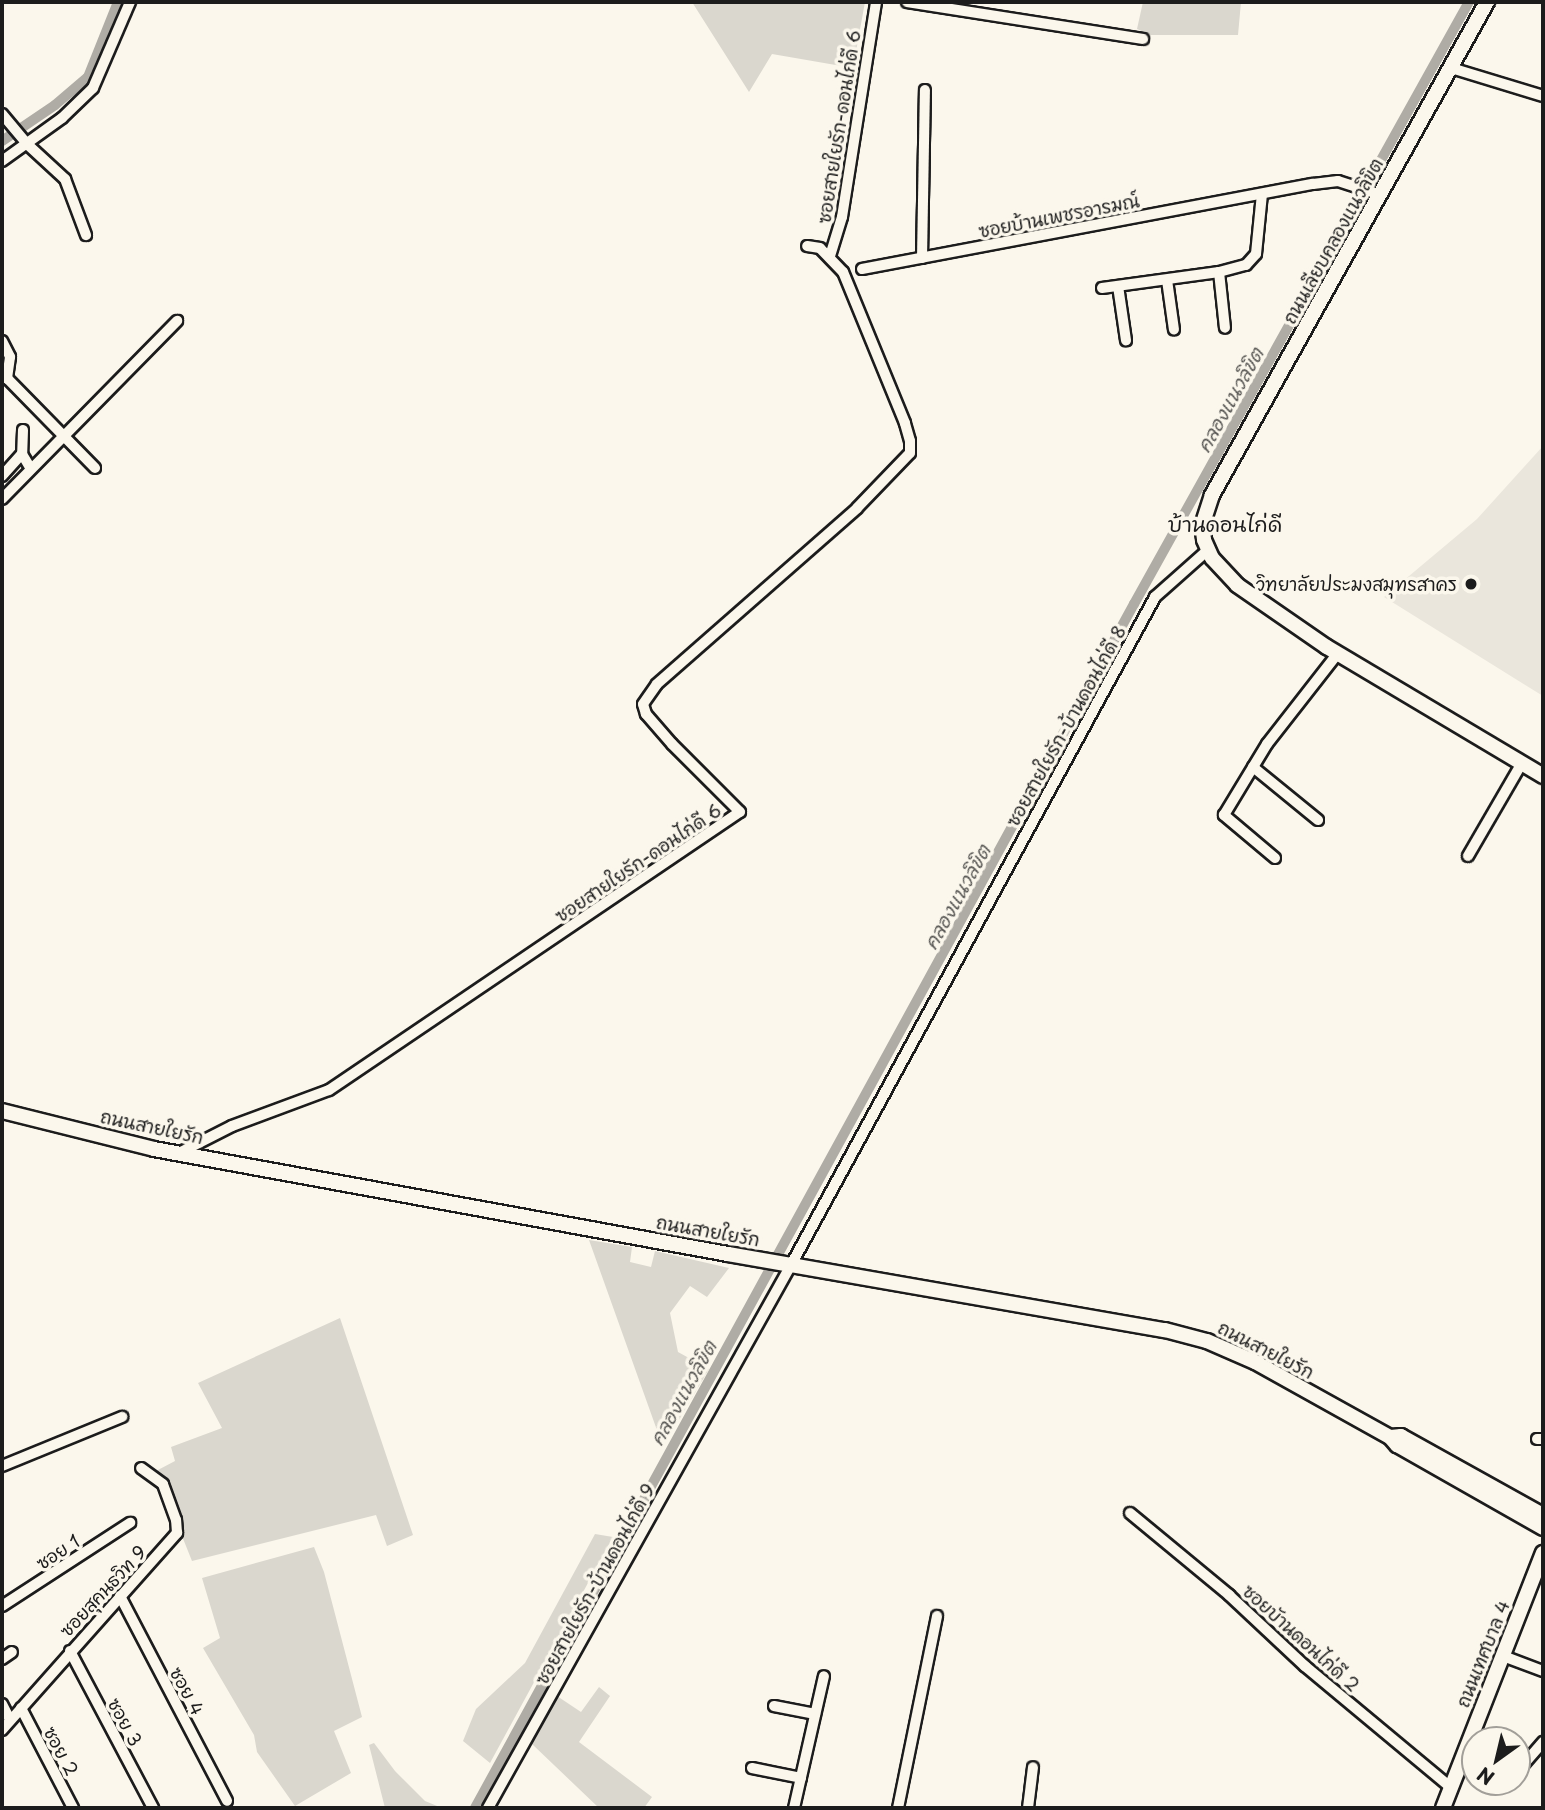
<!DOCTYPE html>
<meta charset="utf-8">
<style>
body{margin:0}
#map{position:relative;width:1545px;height:1810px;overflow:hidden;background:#fbf7ec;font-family:"Playpen Sans","Playpen Sans Thai",sans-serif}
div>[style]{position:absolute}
.built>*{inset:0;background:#eae6dc}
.green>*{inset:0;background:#dad7ce}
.canal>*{height:10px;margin:-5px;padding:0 5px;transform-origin:5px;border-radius:5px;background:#afaca5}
.roads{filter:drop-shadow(2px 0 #1c1c1c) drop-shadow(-2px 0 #1c1c1c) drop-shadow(0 2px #1c1c1c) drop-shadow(0 -2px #1c1c1c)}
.street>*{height:10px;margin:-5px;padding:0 5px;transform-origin:5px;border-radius:5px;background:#fbf7ec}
.secondary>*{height:14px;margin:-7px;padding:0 7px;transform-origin:7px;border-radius:7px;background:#fbf7ec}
.dots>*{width:19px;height:19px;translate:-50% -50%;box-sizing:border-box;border:4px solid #fbf7ec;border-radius:50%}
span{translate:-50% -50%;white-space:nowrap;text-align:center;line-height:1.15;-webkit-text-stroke:7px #fbf7ec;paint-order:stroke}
.street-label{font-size:18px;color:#1c1c1c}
.poi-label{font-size:18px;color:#1c1c1c}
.right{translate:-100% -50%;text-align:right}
.water-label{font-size:19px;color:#575653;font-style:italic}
.quarter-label{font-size:21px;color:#1c1c1c}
.frame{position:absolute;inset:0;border:4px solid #1c1c1c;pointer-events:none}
.north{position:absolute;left:1461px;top:1726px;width:70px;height:70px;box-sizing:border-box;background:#fbf7ec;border:2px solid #a29f99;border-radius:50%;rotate:214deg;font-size:19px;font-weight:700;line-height:28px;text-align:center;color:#1c1c1c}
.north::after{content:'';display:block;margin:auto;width:24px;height:32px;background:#1c1c1c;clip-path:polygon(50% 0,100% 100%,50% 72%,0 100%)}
</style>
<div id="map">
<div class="built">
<div style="clip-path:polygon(1543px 446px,1543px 696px,1384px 597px,1477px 519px)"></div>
</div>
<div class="green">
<div style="clip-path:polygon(692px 2px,865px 2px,853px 68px,772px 54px,749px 92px)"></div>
<div style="clip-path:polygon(1143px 2px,1241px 2px,1238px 35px,1151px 35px,1137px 29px)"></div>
<div style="clip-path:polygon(589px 1240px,632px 1247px,630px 1262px,651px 1267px,655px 1251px,729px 1268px,707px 1297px,690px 1286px,670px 1313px,678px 1352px,709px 1369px,663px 1447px)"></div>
<div style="clip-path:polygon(340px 1318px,413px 1535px,387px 1546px,376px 1515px,192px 1561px,156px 1471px,175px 1461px,171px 1447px,222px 1428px,198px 1383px)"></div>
<div style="clip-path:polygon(595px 1534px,613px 1537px,490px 1763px,463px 1741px,476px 1709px,525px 1663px)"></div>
<div style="clip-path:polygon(314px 1547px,324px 1572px,362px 1717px,334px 1731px,351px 1773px,295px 1806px,257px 1752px,254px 1735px,203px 1648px,220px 1638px,202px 1578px)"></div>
<div style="clip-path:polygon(599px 1687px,610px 1696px,579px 1742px,652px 1797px,644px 1808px,599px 1808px,532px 1744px,557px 1696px,581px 1712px)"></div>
<div style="clip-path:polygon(374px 1743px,395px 1771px,425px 1801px,442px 1808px,385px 1808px,369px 1745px)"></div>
</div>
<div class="canal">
<div style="left:2px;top:141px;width:64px;rotate:-34.2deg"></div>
<div style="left:55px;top:105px;width:43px;rotate:-40.3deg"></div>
<div style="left:88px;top:77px;width:81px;rotate:-68.2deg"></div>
<div style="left:475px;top:1808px;width:1373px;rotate:-61.31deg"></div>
<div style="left:1134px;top:604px;width:689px;rotate:-60.91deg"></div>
</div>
<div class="roads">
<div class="street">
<div style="left:907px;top:2px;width:239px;rotate:8.9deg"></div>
<div style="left:1451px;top:68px;width:96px;rotate:16.9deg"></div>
<div style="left:2px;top:114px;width:39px;rotate:50deg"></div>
<div style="left:27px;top:144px;width:52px;rotate:42.6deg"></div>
<div style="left:65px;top:179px;width:60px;rotate:69.4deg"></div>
<div style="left:2px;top:161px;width:74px;rotate:-35.6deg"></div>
<div style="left:62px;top:118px;width:43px;rotate:-44.1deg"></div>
<div style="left:93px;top:88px;width:94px;rotate:-66.7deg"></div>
<div style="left:830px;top:256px;width:41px;rotate:-72.9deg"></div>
<div style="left:842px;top:217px;width:218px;rotate:-81deg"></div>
<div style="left:922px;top:258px;width:168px;rotate:-89deg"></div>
<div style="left:862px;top:269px;width:459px;rotate:-10.7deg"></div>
<div style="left:1313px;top:184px;width:25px;rotate:-7deg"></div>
<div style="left:1338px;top:181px;width:45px;rotate:18deg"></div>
<div style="left:1219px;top:272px;width:56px;rotate:83.9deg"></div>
<div style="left:1167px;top:280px;width:50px;rotate:82deg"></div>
<div style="left:1118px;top:286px;width:55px;rotate:81.6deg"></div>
<div style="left:1102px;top:288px;width:118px;rotate:-7.8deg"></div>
<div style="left:1219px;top:272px;width:28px;rotate:-15deg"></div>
<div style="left:1246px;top:265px;width:15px;rotate:-48deg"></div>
<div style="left:1256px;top:254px;width:60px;rotate:-84.3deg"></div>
<div style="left:2px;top:341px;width:18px;rotate:63deg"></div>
<div style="left:10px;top:357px;width:22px;rotate:98deg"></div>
<div style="left:2px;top:373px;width:133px;rotate:45.6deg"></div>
<div style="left:23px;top:430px;width:24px;rotate:92deg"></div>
<div style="left:22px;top:454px;width:17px;rotate:59deg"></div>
<div style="left:2px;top:476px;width:30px;rotate:-48deg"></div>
<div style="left:2px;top:499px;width:250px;rotate:-45.5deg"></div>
<div style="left:1253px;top:767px;width:84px;rotate:39.2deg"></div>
<div style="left:1468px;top:856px;width:108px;rotate:-59.9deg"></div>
<div style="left:1275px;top:858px;width:67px;rotate:-139.9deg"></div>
<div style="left:1224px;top:815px;width:83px;rotate:-58.8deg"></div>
<div style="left:1267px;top:744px;width:115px;rotate:-52deg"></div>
<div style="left:179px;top:1153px;width:59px;rotate:-27deg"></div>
<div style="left:232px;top:1126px;width:103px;rotate:-20.4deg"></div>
<div style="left:329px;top:1090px;width:496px;rotate:-34.1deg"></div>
<div style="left:740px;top:812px;width:96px;rotate:-135deg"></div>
<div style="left:672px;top:744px;width:40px;rotate:-131deg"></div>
<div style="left:646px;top:714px;width:10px;rotate:-107deg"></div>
<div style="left:643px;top:704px;width:24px;rotate:-55deg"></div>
<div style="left:657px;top:684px;width:266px;rotate:-41.3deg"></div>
<div style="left:857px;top:508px;width:76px;rotate:-46.1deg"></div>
<div style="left:910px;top:453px;width:12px;rotate:-90deg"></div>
<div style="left:910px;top:441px;width:19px;rotate:-106deg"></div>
<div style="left:905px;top:423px;width:163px;rotate:-112.3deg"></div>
<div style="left:843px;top:272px;width:33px;rotate:-134deg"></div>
<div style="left:820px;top:248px;width:13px;rotate:-171deg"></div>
<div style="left:1537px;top:1439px;width:6px"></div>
<div style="left:2px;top:1466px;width:130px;rotate:-22.2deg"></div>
<div style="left:1130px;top:1513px;width:129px;rotate:39.6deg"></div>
<div style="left:1229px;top:1595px;width:104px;rotate:43.1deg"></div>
<div style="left:1305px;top:1666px;width:189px;rotate:39.8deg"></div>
<div style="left:120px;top:1596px;width:231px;rotate:62.4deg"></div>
<div style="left:2px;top:1606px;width:153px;rotate:-33deg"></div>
<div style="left:70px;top:1651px;width:178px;rotate:62.1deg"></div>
<div style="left:1503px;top:1656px;width:43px;rotate:20.6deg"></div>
<div style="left:2px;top:1659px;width:12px;rotate:-35deg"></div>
<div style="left:2px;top:1704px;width:18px;rotate:63deg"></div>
<div style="left:774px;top:1706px;width:42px;rotate:11deg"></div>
<div style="left:21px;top:1708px;width:113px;rotate:62.5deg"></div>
<div style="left:2px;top:1730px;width:264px;rotate:-48.4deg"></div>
<div style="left:177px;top:1533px;width:13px;rotate:-94deg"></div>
<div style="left:176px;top:1520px;width:38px;rotate:-110deg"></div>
<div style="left:163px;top:1484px;width:27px;rotate:-144deg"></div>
<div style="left:752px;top:1768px;width:50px;rotate:11.5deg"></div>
<div style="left:1517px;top:1772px;width:40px;rotate:-49deg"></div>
<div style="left:488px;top:1808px;width:622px;rotate:-60.84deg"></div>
<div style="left:791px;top:1265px;width:761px;rotate:-61.41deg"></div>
<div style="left:1155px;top:597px;width:71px;rotate:-41.6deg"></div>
<div style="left:794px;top:1808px;width:135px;rotate:-77.2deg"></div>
<div style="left:898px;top:1808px;width:196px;rotate:-78.5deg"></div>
<div style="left:1028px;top:1808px;width:41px;rotate:-83deg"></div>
</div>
<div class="secondary">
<div style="left:1487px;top:2px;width:565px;rotate:119.15deg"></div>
<div style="left:1212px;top:495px;width:32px;rotate:108deg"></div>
<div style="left:1202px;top:525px;width:15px;rotate:82deg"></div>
<div style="left:1204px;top:540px;width:20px;rotate:66deg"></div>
<div style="left:1212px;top:558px;width:37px;rotate:47deg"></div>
<div style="left:1237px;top:585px;width:109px;rotate:34.6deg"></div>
<div style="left:1327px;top:647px;width:252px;rotate:30.8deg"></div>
<div style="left:2px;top:1111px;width:157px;rotate:14deg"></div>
<div style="left:154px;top:1149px;width:584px;rotate:10.37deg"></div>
<div style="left:728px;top:1254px;width:444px;rotate:9.9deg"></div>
<div style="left:1165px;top:1330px;width:43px;rotate:14.7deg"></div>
<div style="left:1207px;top:1341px;width:52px;rotate:23.6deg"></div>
<div style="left:1255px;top:1362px;width:154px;rotate:29.1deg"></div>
<div style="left:1390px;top:1437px;width:11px;rotate:49deg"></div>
<div style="left:1397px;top:1445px;width:168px;rotate:29.6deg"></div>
<div style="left:1391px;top:1437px;width:10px;rotate:-6deg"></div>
<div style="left:1401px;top:1436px;width:162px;rotate:29.1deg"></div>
<div style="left:1443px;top:1808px;width:274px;rotate:-68.6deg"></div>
</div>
</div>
<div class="dots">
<div style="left:1471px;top:584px;background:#1c1c1c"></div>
</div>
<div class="street-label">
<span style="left:839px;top:127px;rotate:-81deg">ซอยสายใยรัก-ดอนไก่ดี 6</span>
<span style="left:1059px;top:216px;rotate:-11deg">ซอยบ้านเพชรอารมณ์</span>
<span style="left:1333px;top:241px;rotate:-61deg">ถนนเลียบคลองแนวลิขิต</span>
<span style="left:1066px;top:726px;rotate:-61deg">ซอยสายใยรัก-บ้านดอนไก่ดี 8</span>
<span style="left:638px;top:863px;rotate:-34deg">ซอยสายใยรัก-ดอนไก่ดี 6</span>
<span style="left:152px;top:1127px;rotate:12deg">ถนนสายใยรัก</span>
<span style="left:708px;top:1231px;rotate:10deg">ถนนสายใยรัก</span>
<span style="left:1266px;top:1350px;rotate:27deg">ถนนสายใยรัก</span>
<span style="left:58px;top:1552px;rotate:-33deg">ซอย 1</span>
<span style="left:595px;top:1584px;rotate:-61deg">ซอยสายใยรัก-บ้านดอนไก่ดี 9</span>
<span style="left:103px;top:1591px;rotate:-47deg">ซอยสุคนธวิท 9</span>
<span style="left:1301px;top:1638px;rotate:42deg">ซอยบัานดอนไก่ดี 2</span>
<span style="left:1483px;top:1654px;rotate:-68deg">ถนนเทศบาล 4</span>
<span style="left:187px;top:1691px;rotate:62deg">ซอย 4</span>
<span style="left:125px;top:1722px;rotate:62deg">ซอย 3</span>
<span style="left:61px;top:1751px;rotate:62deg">ซอย 2</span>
</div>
<div class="poi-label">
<span class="right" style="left:1457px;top:584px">วิทยาลัยประมงสมุทรสาคร</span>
</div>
<div class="water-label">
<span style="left:1230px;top:400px;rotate:-61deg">คลองแนวลิขิต</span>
<span style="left:957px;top:897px;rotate:-61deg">คลองแนวลิขิต</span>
<span style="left:683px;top:1393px;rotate:-61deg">คลองแนวลิขิต</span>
</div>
<div class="quarter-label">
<span style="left:1225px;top:523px">บ้านดอนไก่ดี</span>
</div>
<div class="frame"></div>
<div class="north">N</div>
</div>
